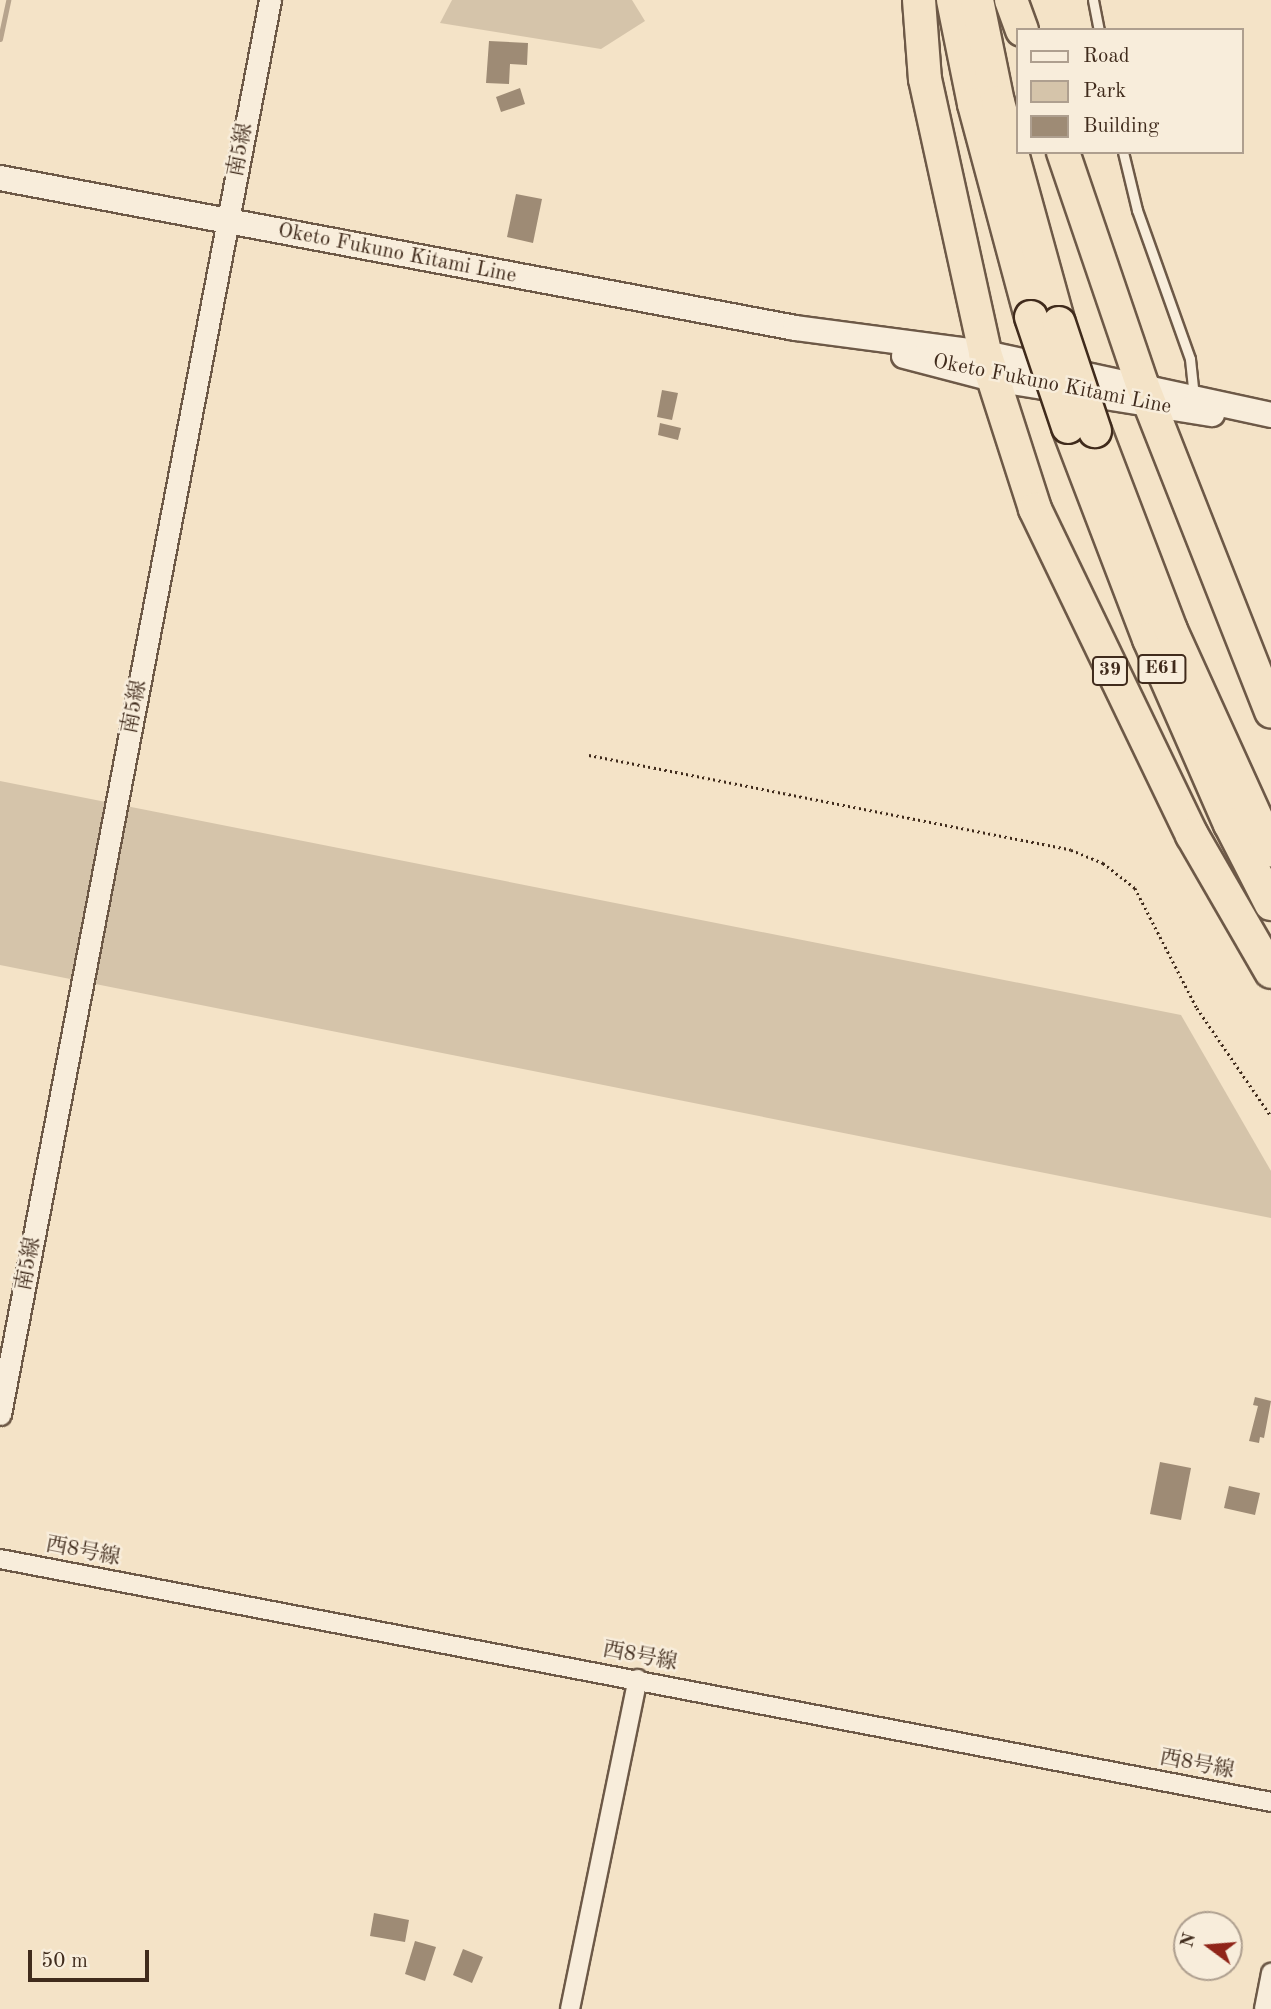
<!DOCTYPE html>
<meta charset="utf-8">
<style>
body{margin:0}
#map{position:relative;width:1271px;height:2009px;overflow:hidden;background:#f4e3c7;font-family:"Old Standard TT","Noto Serif JP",serif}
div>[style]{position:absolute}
.green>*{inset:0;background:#d5c4aa}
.stream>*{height:5px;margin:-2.5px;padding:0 2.5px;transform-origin:2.5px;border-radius:2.5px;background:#b7a48d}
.building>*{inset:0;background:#9e8b75}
.path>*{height:2.5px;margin-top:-1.25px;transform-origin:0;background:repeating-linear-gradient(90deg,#402b1c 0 2px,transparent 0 5.5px)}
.roads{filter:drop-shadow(2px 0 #6d5947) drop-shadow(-2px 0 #6d5947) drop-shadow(0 2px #6d5947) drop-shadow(0 -2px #6d5947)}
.service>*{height:9px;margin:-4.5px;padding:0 4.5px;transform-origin:4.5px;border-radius:4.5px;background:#f8eddb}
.minor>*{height:18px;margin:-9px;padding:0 9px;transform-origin:9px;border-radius:9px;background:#f8eddb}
.tertiary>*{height:21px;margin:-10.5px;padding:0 10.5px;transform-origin:10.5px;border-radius:10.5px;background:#f8eddb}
.secondary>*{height:24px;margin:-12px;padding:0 12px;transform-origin:12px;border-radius:12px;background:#f8eddb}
.motorway>*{height:32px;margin:-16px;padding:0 16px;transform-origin:16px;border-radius:16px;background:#f4e3c7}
.bridges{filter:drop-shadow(2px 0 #402b1c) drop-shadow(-2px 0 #402b1c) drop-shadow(0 2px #402b1c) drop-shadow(0 -2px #402b1c)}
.motorway-bridge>*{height:32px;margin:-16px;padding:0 16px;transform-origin:16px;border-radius:16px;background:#f4e3c7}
span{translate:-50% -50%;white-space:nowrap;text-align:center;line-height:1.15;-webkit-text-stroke:5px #f8eddb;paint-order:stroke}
.shield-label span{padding:2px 5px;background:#f8eddb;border:2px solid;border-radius:5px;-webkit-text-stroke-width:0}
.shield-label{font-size:19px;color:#402b1c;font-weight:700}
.street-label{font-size:21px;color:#402b1c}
.legend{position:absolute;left:1016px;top:28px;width:228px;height:126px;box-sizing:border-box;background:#f8eddb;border:2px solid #ae9f8f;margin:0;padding:9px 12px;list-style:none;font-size:21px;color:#402b1c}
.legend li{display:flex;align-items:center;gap:14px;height:35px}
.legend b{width:35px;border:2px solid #ae9f8f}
.north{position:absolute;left:1173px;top:1911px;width:70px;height:70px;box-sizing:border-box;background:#f8eddb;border:2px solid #ae9f8f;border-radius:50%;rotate:286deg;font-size:19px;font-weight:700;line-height:28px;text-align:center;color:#402b1c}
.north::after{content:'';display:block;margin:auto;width:24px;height:32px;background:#8f2418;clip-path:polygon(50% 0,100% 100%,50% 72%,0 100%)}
.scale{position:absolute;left:28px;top:1950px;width:121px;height:32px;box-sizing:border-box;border:4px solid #402b1c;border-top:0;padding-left:9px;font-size:21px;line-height:24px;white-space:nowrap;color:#402b1c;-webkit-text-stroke:5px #f8eddb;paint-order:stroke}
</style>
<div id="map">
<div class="green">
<div style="clip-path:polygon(452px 0,632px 0,645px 21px,601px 49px,440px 23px)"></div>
<div style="clip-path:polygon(0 781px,1181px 1015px,1271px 1171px,1271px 1218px,0 965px)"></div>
</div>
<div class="stream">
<div style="left:0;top:39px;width:40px;rotate:-78deg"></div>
</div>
<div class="building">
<div style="clip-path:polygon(489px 41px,528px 43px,527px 65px,510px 64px,509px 84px,486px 83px)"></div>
<div style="clip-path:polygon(520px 88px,525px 104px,501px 112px,496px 97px)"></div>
<div style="clip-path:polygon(516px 194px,542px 199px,533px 243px,507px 237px)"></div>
<div style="clip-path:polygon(662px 390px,678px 393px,672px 420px,657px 417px)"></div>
<div style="clip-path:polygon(660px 423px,681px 428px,678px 440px,658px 435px)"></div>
<div style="clip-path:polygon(1255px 1397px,1271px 1401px,1264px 1438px,1260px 1437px,1259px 1443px,1249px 1441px,1258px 1406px,1253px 1405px)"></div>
<div style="clip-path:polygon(1160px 1462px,1191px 1468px,1181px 1520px,1150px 1514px)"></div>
<div style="clip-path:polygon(1229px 1486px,1260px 1493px,1255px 1515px,1224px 1508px)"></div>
<div style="clip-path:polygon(374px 1913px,409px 1920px,405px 1942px,370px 1936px)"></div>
<div style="clip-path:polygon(415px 1941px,436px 1947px,425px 1981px,405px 1974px)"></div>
<div style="clip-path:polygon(463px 1949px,483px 1957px,472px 1983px,453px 1975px)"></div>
</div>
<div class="path">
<div style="left:589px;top:755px;width:491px;rotate:11.1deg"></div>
<div style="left:1071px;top:850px;width:35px;rotate:22deg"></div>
<div style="left:1103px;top:863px;width:41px;rotate:38deg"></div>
<div style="left:1135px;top:888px;width:135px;rotate:62.7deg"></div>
<div style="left:1197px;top:1008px;width:131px;rotate:55.6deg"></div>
</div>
<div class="roads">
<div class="service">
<div style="left:1093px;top:0;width:31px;rotate:79deg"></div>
<div style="left:1123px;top:152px;width:60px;rotate:76.4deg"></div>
<div style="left:1137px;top:210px;width:158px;rotate:70.4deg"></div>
<div style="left:1190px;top:359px;width:36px;rotate:84deg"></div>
</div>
<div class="minor">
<div style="left:0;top:1559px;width:1294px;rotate:10.82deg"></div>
<div style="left:570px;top:2009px;width:337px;rotate:-78.4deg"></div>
<div style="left:1264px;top:2009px;width:37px;rotate:-79deg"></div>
</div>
<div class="tertiary">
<div style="left:0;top:1414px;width:1440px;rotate:-79.19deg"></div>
</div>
<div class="secondary">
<div style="left:0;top:178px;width:809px;rotate:10.68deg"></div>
<div style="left:795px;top:328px;width:192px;rotate:7.5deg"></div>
<div style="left:985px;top:353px;width:293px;rotate:12.2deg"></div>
<div style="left:904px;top:356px;width:92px;rotate:14.5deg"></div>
<div style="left:993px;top:379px;width:222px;rotate:9.1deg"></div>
</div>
<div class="motorway">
<div style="left:919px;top:0;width:79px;rotate:85.7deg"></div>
<div style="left:925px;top:79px;width:280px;rotate:77.6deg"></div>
<div style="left:985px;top:353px;width:164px;rotate:72.2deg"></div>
<div style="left:1035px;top:509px;width:362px;rotate:64.3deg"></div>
<div style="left:1192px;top:835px;width:158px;rotate:60deg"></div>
<div style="left:953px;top:0;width:106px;rotate:78.6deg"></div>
<div style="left:974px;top:104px;width:220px;rotate:75deg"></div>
<div style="left:977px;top:0;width:104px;rotate:78.4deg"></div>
<div style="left:998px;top:102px;width:229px;rotate:74.6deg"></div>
<div style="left:1011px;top:0;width:32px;rotate:70deg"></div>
<div style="left:1063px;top:152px;width:245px;rotate:71.2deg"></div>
<div style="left:1142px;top:384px;width:352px;rotate:68.5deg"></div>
<div style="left:1068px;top:427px;width:227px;rotate:69.1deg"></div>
<div style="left:1149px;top:639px;width:202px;rotate:66.4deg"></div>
<div style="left:1230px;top:824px;width:90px;rotate:62.9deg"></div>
<div style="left:1095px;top:431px;width:213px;rotate:69.1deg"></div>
<div style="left:1171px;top:630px;width:242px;rotate:65.6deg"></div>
</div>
</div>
<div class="bridges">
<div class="motorway-bridge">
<div style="left:1031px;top:317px;width:116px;rotate:71.4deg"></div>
<div style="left:1059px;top:323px;width:114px;rotate:71.6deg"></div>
</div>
</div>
<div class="shield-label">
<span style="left:1162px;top:669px">E61</span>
<span style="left:1110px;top:671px">39</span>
</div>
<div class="street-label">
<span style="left:241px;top:150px;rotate:-79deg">南5線</span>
<span style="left:397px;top:254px;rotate:11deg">Oketo Fukuno Kitami Line</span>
<span style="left:1052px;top:385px;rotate:11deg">Oketo Fukuno Kitami Line</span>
<span style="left:135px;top:707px;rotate:-79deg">南5線</span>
<span style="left:29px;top:1264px;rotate:-79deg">南5線</span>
<span style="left:83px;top:1552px;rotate:11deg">西8号線</span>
<span style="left:640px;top:1657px;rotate:11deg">西8号線</span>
<span style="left:1197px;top:1765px;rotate:11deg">西8号線</span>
</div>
<ul class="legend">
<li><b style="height:9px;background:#f8eddb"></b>Road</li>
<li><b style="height:19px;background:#d5c4aa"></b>Park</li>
<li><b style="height:19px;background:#9e8b75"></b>Building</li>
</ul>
<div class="north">N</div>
<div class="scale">50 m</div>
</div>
